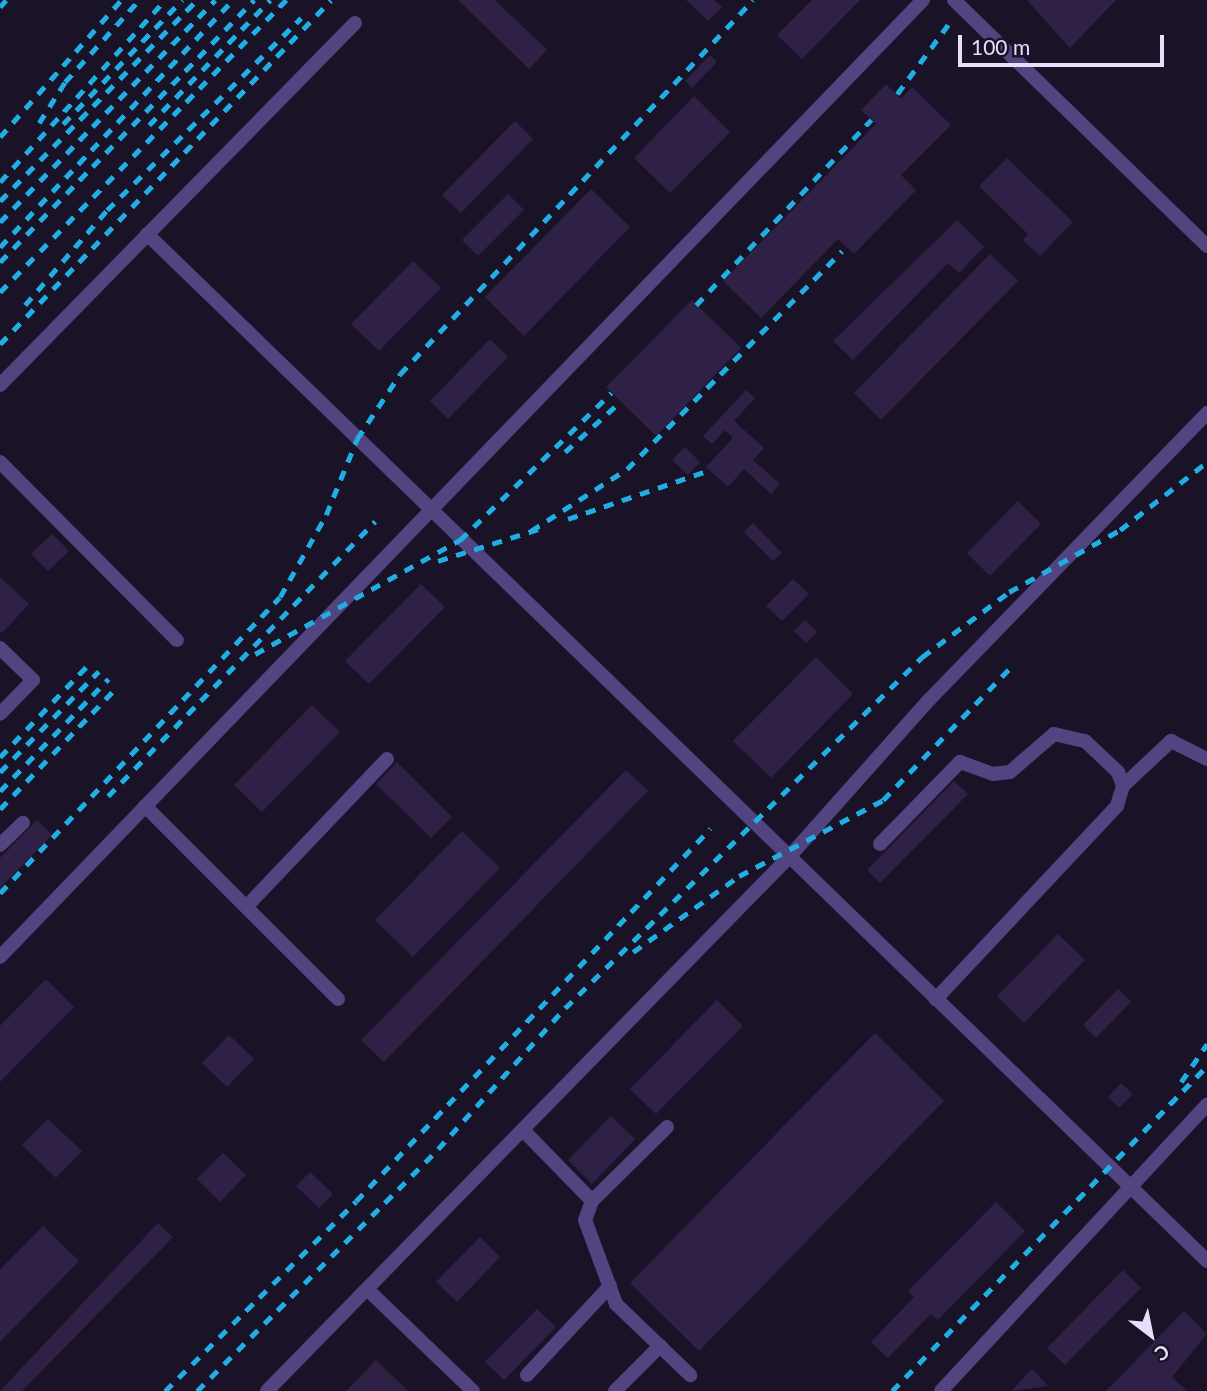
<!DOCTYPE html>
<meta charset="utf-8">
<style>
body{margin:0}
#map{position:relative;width:1207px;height:1391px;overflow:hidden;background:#1a1328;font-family:Lato,sans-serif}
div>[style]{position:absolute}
.building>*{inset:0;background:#2f2146}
.minor>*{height:14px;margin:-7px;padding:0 7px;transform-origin:7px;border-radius:7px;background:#514481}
.rail>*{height:4.5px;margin-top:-2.25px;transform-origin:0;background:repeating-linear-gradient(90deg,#20afe5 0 10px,transparent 0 19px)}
span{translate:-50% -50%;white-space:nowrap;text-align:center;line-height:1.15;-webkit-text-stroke:5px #1a1328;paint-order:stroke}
.north{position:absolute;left:1116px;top:1300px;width:70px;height:70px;-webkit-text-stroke:5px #1a1328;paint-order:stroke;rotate:148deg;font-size:19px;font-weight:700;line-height:28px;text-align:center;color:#e6defb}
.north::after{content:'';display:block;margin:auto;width:24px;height:32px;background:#e6defb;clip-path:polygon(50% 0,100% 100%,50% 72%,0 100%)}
.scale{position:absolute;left:958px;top:35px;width:206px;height:32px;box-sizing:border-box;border:4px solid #e6defb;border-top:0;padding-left:9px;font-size:21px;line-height:24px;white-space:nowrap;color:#e6defb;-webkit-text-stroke:5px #1a1328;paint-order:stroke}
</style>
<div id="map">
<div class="building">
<div style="clip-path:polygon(458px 0,495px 0,547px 50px,529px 69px)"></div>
<div style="clip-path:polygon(686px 0,714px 0,722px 7px,708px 21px)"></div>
<div style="clip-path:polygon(812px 0,860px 0,802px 59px,777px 35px)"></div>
<div style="clip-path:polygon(1027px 0,1116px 0,1070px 48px)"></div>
<div style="clip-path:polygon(710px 55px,717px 62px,692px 88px,685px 81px)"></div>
<div style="clip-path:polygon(886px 84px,901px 99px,912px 87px,951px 125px,901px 175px,916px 190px,854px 254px,838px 239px,761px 318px,723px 281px,876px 124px,861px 110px)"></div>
<div style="clip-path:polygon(694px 96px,730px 132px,670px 193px,634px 158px)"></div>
<div style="clip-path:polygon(515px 121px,533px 139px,461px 213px,442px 195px)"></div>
<div style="clip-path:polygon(1007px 158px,1073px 222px,1040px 256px,1023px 240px,1028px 234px,979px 186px)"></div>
<div style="clip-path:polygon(591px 189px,630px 227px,524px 336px,485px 297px)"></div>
<div style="clip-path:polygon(508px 194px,524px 210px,478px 256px,462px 240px)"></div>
<div style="clip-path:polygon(957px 220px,984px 247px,959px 273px,948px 263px,853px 360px,833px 341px)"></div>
<div style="clip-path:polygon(990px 254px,1018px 281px,881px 420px,854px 393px)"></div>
<div style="clip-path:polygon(413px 261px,441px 288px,379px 351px,351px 324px)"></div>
<div style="clip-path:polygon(692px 300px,741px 348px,656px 436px,606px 387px)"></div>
<div style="clip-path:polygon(490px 339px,508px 357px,448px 419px,430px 401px)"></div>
<div style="clip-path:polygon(746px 390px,755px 398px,734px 421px,764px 448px,753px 460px,780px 484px,771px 494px,744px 469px,728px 487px,706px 467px,733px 438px,725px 430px,712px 444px,703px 436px)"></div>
<div style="clip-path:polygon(685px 447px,700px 462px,688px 475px,672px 460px)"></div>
<div style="clip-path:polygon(1018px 501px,1041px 524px,990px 576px,967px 553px)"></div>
<div style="clip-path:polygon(753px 523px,782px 553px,773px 561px,744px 532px)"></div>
<div style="clip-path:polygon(52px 534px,69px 551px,48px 571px,31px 554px)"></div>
<div style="clip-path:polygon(0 577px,29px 604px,2px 633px,0 631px)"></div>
<div style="clip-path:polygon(793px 579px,809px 594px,782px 621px,766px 606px)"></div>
<div style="clip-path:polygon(421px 584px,445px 607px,369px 684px,345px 661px)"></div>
<div style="clip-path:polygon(805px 620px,817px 632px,806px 643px,794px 631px)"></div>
<div style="clip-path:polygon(816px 657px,853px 694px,771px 778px,733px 741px)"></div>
<div style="clip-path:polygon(312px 705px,340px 732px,262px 812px,234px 785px)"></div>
<div style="clip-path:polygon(397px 762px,452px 817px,431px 838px,376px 784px)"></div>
<div style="clip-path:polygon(626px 770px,648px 791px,384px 1062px,361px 1040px)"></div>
<div style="clip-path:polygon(954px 781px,968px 794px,880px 883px,867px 870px)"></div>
<div style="clip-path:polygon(37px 820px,52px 835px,0 888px,0 858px)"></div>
<div style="clip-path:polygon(462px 831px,500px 868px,413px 957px,375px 920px)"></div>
<div style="clip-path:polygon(1058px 934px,1085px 960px,1024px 1023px,997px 996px)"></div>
<div style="clip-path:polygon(46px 979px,74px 1007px,0 1082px,0 1026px)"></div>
<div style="clip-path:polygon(1118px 989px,1131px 1002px,1096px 1038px,1083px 1025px)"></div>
<div style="clip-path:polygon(717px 1000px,743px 1026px,656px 1114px,630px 1089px)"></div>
<div style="clip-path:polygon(875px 1033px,944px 1101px,699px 1351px,630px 1283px)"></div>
<div style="clip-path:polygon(229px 1035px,254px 1059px,227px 1087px,202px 1063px)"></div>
<div style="clip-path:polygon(1121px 1083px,1133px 1094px,1119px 1108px,1108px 1097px)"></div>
<div style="clip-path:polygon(611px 1116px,635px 1139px,592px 1184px,568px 1160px)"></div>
<div style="clip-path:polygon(48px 1119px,82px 1151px,56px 1178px,22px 1145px)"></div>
<div style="clip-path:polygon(223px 1153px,246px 1175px,220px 1202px,197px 1179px)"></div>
<div style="clip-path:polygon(310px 1172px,333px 1194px,319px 1208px,296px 1186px)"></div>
<div style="clip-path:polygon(996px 1202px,1025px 1231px,938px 1320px,931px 1314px,888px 1358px,871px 1342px,914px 1297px,908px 1291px)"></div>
<div style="clip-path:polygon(158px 1223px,173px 1237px,22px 1391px,0 1391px)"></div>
<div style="clip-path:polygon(43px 1226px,79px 1261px,0 1342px,0 1270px)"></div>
<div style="clip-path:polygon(480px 1237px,500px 1257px,457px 1302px,436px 1282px)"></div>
<div style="clip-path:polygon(1123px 1270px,1141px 1288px,1065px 1365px,1047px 1348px)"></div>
<div style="clip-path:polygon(537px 1309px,556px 1327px,504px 1380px,485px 1362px)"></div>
<div style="clip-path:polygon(1184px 1311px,1207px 1334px,1172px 1377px,1187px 1391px,1106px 1391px)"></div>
<div style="clip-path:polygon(376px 1360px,408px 1391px,346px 1391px)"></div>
<div style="clip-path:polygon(1032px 1369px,1048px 1386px,1011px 1391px)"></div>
</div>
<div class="minor">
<div style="left:954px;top:0;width:353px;rotate:44.2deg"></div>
<div style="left:147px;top:234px;width:1476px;rotate:44.09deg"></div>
<div style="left:0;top:385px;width:507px;rotate:-45.56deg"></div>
<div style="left:0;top:462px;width:251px;rotate:45.2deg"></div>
<div style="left:0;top:648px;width:46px;rotate:44.1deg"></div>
<div style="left:33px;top:680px;width:47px;rotate:134.1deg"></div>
<div style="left:1123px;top:786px;width:66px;rotate:-43.2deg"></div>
<div style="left:1171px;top:741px;width:40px;rotate:26.6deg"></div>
<div style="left:145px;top:806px;width:273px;rotate:45deg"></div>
<div style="left:880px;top:844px;width:115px;rotate:-45.7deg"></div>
<div style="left:960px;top:762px;width:35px;rotate:20deg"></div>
<div style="left:993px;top:774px;width:17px;rotate:-7deg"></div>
<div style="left:1010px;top:772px;width:58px;rotate:-40.8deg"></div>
<div style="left:1054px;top:734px;width:32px;rotate:13deg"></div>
<div style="left:1085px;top:741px;width:45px;rotate:43.2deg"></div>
<div style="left:1118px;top:772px;width:15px;rotate:70deg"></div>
<div style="left:1123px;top:786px;width:21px;rotate:107deg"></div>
<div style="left:1117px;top:806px;width:265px;rotate:133.2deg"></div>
<div style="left:0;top:845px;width:32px;rotate:-44deg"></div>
<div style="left:247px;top:906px;width:203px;rotate:-46.4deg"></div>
<div style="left:0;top:957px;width:1330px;rotate:-46.04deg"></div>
<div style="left:667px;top:1127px;width:105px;rotate:135.4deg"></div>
<div style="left:592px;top:1201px;width:20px;rotate:110deg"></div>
<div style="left:585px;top:1220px;width:90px;rotate:69.7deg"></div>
<div style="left:616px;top:1304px;width:103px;rotate:43.8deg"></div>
<div style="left:523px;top:1130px;width:99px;rotate:45.8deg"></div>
<div style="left:367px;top:1289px;width:147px;rotate:43.9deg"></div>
<div style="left:527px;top:1375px;width:122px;rotate:-47deg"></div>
<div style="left:267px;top:1391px;width:747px;rotate:-45.65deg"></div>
<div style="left:789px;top:857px;width:210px;rotate:-48.3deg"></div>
<div style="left:929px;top:700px;width:400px;rotate:-45.9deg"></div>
<div style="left:615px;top:1391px;width:64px;rotate:-45deg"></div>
<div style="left:941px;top:1391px;width:391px;rotate:-47.1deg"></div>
</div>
<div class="rail">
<div style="left:0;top:7px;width:9px;rotate:-49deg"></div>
<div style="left:897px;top:94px;width:89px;rotate:-53.6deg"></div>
<div style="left:39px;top:123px;width:49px;rotate:-57.6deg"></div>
<div style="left:65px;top:82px;width:110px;rotate:-47.9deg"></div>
<div style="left:63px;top:124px;width:172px;rotate:-46.2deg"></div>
<div style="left:149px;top:125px;width:174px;rotate:-45.9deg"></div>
<div style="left:0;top:137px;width:183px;rotate:-48.5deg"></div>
<div style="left:0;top:182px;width:246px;rotate:-47.8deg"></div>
<div style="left:0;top:201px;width:281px;rotate:-45.6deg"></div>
<div style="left:0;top:222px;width:309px;rotate:-45.9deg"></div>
<div style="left:0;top:247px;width:340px;rotate:-46.7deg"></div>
<div style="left:0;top:262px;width:365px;rotate:-45.9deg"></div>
<div style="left:0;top:292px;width:409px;rotate:-45.6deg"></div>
<div style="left:25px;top:305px;width:125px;rotate:-49.2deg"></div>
<div style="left:107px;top:210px;width:273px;rotate:-44.7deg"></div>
<div style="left:696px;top:305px;width:255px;rotate:-46.6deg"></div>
<div style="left:0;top:344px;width:477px;rotate:-46.1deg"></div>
<div style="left:565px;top:452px;width:74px;rotate:-42.3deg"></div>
<div style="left:568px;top:519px;width:144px;rotate:-19.1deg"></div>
<div style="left:531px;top:531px;width:114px;rotate:-32.9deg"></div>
<div style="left:627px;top:469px;width:306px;rotate:-45.4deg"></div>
<div style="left:438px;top:561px;width:105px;rotate:-17.7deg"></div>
<div style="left:255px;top:654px;width:235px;rotate:-29.1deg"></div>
<div style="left:460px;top:540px;width:211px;rotate:-44.2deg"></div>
<div style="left:0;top:757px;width:129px;rotate:-46.3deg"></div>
<div style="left:0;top:772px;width:141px;rotate:-45.6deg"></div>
<div style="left:0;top:791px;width:156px;rotate:-46deg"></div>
<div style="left:108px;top:796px;width:383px;rotate:-45.8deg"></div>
<div style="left:0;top:809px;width:169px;rotate:-46.2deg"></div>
<div style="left:0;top:893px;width:407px;rotate:-46.6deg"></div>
<div style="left:280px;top:597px;width:94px;rotate:-60.7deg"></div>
<div style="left:326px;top:515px;width:82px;rotate:-67.8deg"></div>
<div style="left:357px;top:439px;width:78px;rotate:-56.5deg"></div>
<div style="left:400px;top:374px;width:514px;rotate:-46.65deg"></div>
<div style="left:633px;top:952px;width:130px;rotate:-35.6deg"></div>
<div style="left:739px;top:876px;width:163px;rotate:-27.8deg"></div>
<div style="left:883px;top:800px;width:190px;rotate:-46.1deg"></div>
<div style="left:1181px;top:1082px;width:46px;rotate:-55.6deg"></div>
<div style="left:165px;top:1391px;width:269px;rotate:-44.8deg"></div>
<div style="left:356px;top:1201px;width:514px;rotate:-46.42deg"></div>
<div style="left:197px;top:1391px;width:342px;rotate:-45.1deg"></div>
<div style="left:438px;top:1149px;width:190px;rotate:-48deg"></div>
<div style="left:565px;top:1008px;width:501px;rotate:-44.51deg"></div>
<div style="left:922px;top:657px;width:109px;rotate:-36.8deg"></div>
<div style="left:1009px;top:592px;width:127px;rotate:-29.2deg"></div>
<div style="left:1120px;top:530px;width:110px;rotate:-38deg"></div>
<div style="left:892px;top:1391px;width:453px;rotate:-45.9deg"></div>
</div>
<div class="north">С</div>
<div class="scale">100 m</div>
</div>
